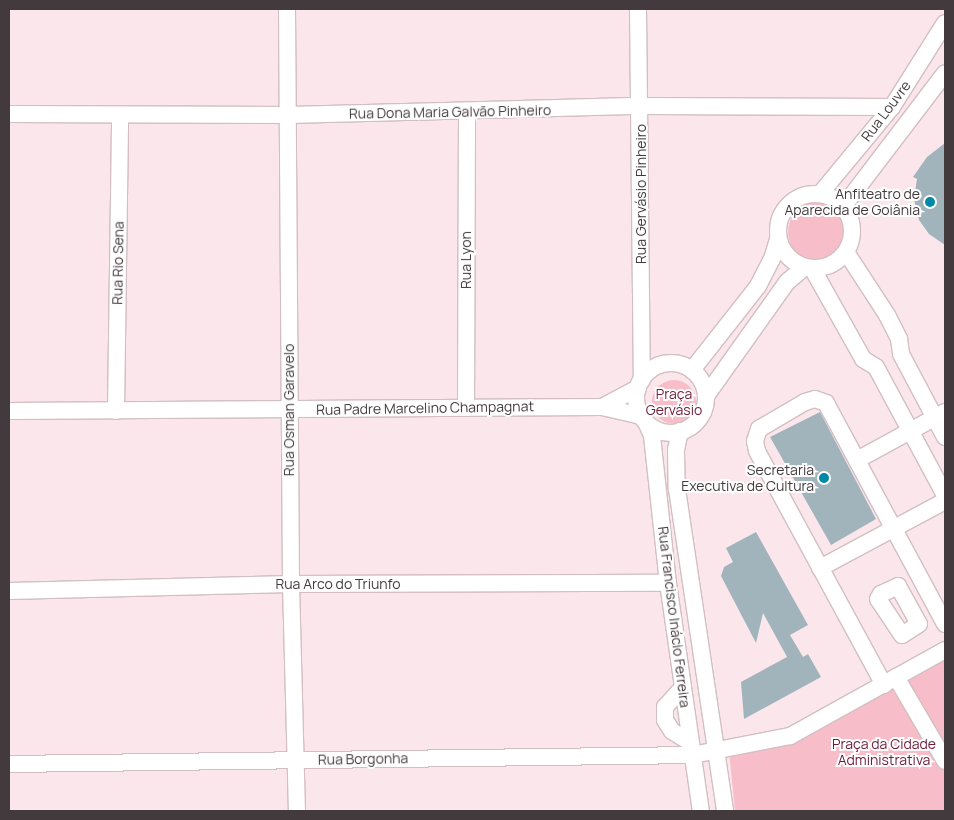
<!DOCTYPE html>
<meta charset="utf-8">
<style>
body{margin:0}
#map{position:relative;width:954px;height:820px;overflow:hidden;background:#fbe7eb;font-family:Manrope,sans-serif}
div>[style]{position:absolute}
.green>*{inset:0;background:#f7beca}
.round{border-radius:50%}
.building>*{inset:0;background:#a2b4bb}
.roads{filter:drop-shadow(1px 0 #d2bfc2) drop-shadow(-1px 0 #d2bfc2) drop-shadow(0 1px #d2bfc2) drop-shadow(0 -1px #d2bfc2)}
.minor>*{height:16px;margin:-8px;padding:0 8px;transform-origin:8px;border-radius:8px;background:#fff}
.minor>.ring{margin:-8px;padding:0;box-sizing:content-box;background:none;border:16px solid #fff;border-radius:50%}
.dots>*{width:14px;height:14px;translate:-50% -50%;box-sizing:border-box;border:2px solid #fff;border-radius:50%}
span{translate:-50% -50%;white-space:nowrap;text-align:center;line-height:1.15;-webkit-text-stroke:4px #fff;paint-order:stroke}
.street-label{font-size:14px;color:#423a3c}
.poi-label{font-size:14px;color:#423a3c}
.right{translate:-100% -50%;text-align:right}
.park-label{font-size:14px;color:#6d1b36}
.frame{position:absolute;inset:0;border:10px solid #423a3c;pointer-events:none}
</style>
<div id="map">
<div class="green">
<div class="round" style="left:788px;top:202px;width:60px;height:60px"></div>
<div class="round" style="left:652px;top:380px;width:44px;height:44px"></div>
<div style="clip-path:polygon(945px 651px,945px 811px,735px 811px,729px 752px,763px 745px)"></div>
</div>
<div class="building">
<div style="clip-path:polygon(945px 143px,945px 245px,929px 234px,919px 220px,914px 199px,917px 179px,913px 177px,927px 157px)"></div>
<div style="clip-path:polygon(820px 412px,876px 519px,831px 545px,770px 437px)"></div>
<div style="clip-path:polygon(756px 532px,808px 625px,790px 635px,803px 657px,808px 654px,821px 677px,744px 719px,741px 682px,787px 657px,763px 613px,756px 643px,721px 576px,724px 567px,733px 562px,726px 548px)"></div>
</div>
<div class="roads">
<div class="minor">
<div style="left:287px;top:9px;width:575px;rotate:89.6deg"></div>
<div style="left:291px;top:584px;width:227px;rotate:88.5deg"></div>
<div style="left:638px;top:9px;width:371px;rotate:89.4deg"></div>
<div style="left:9px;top:114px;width:279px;rotate:0.2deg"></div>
<div style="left:288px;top:115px;width:352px;rotate:-1.5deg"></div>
<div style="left:640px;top:106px;width:252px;rotate:0.2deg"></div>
<div class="ring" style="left:778px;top:194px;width:58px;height:58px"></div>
<div style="left:820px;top:194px;width:113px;rotate:-50.4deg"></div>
<div style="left:892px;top:107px;width:99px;rotate:-57.8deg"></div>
<div style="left:843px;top:207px;width:168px;rotate:-52.7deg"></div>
<div style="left:846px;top:252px;width:75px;rotate:56.9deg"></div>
<div style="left:887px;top:315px;width:27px;rotate:63deg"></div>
<div style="left:899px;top:339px;width:15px;rotate:82deg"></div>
<div style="left:901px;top:354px;width:94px;rotate:62.1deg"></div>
<div style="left:812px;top:268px;width:104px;rotate:60.7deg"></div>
<div style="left:863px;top:359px;width:15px;rotate:32deg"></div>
<div style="left:876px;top:367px;width:145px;rotate:61.7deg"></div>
<div class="ring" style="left:636px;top:363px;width:54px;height:54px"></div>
<div style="left:692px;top:370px;width:107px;rotate:-51.8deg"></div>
<div style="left:758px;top:286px;width:30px;rotate:-63deg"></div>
<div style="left:772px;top:259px;width:21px;rotate:-73deg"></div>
<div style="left:706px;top:396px;width:140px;rotate:-54.6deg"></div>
<div style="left:787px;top:282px;width:23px;rotate:-40deg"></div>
<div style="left:602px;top:407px;width:41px;rotate:-27.8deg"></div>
<div style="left:466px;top:408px;width:296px;rotate:-89.8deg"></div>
<div style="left:9px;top:411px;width:593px;rotate:-0.39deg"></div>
<div style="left:602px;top:407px;width:39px;rotate:13deg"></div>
<div style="left:116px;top:411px;width:296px;rotate:-89.2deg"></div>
<div style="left:647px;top:424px;width:13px;rotate:67deg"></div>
<div style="left:652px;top:436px;width:148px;rotate:83.8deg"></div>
<div style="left:668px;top:583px;width:230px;rotate:81.8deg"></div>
<div style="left:680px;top:431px;width:19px;rotate:102deg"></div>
<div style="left:676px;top:450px;width:39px;rotate:89deg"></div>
<div style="left:677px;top:489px;width:326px;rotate:81.5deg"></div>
<div style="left:857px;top:460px;width:100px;rotate:-28.6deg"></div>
<div style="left:820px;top:568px;width:142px;rotate:-28.2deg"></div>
<div style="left:898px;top:586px;width:43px;rotate:61.1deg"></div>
<div style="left:919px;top:624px;width:20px;rotate:147deg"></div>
<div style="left:902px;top:635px;width:43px;rotate:-123.7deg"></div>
<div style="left:878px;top:599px;width:6px;rotate:-59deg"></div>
<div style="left:881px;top:594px;width:19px;rotate:-25deg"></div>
<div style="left:9px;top:591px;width:282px;rotate:-1.4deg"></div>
<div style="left:291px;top:584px;width:377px;rotate:-0.2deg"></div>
<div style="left:896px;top:677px;width:97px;rotate:59.7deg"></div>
<div style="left:884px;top:685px;width:266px;rotate:-118.5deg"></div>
<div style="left:757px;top:451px;width:10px;rotate:-101deg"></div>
<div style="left:755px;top:441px;width:13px;rotate:-72deg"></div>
<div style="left:759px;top:429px;width:53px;rotate:-30.4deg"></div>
<div style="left:805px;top:402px;width:10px;rotate:-17deg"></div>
<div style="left:815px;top:399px;width:12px;rotate:20deg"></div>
<div style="left:826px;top:403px;width:251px;rotate:61.7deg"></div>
<div style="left:683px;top:687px;width:27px;rotate:132deg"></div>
<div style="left:665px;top:707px;width:13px;rotate:90deg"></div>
<div style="left:665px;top:720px;width:13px;rotate:58deg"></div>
<div style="left:672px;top:731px;width:22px;rotate:32deg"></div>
<div style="left:9px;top:764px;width:683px;rotate:-0.75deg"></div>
<div style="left:692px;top:755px;width:100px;rotate:-11deg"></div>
<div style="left:790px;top:736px;width:177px;rotate:-29deg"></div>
</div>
</div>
<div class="dots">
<div style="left:930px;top:202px;background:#0088a8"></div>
<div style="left:824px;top:478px;background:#0088a8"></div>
</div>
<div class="street-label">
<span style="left:886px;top:111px;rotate:-53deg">Rua Louvre</span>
<span style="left:450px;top:112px;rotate:-1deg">Rua Dona Maria Galvão Pinheiro</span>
<span style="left:641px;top:194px;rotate:-90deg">Rua Gervásio Pinheiro</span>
<span style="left:466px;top:260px;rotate:-90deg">Rua Lyon</span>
<span style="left:118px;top:263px;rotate:-89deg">Rua Rio Sena</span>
<span style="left:425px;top:408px;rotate:-1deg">Rua Padre Marcelino Champagnat</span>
<span style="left:289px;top:410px;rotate:-90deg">Rua Osman Garavelo</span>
<span style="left:338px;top:584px">Rua Arco do Triunfo</span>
<span style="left:674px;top:617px;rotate:83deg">Rua Francisco Inácio Ferreira</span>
<span style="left:363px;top:759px;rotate:-1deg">Rua Borgonha</span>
</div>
<div class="poi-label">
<span class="right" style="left:920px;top:202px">Anfiteatro de<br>Aparecida de Goiânia</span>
<span class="right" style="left:814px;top:478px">Secretaria<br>Executiva de Cultura</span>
</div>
<div class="park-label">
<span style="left:674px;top:402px">Praça<br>Gervásio</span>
<span style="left:884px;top:752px">Praça da Cidade<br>Administrativa</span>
</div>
<div class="frame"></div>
</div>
